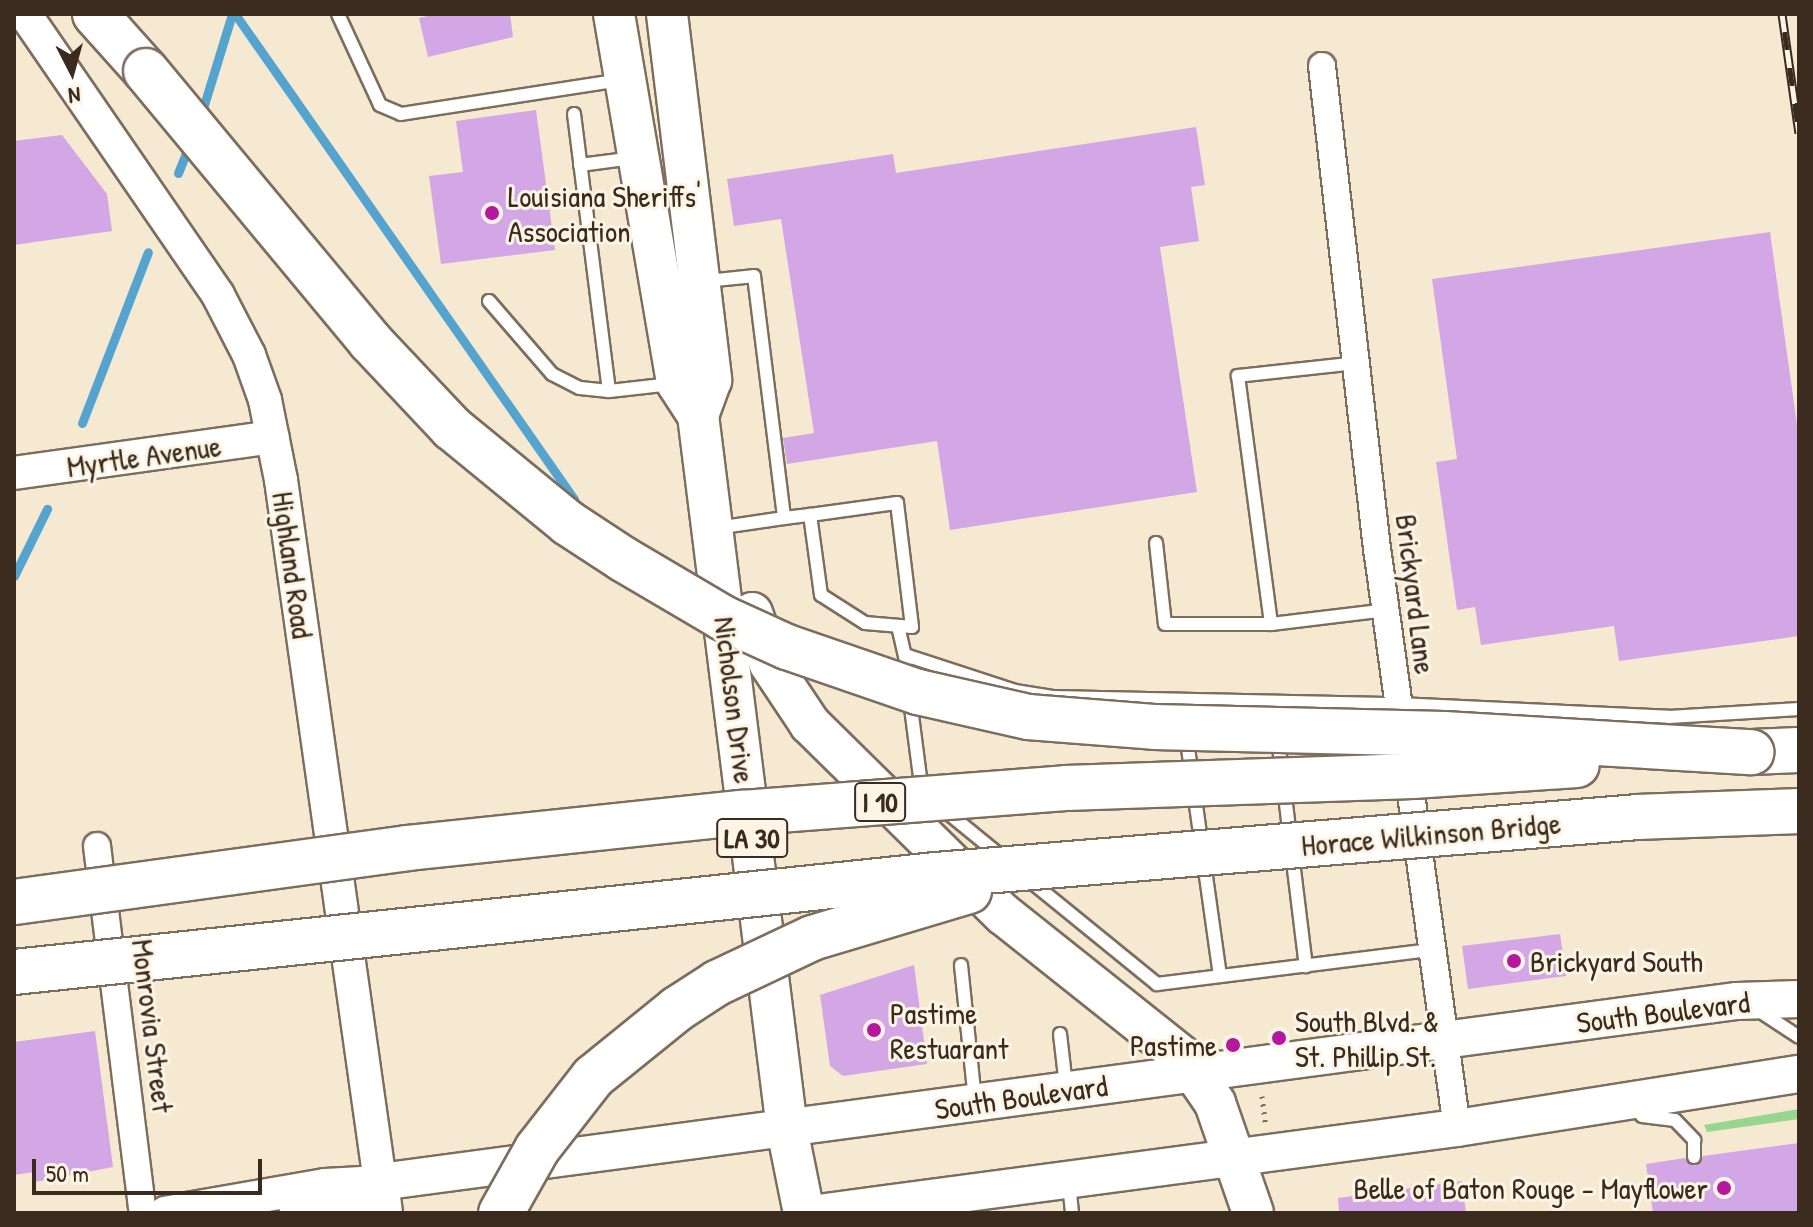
<!DOCTYPE html>
<style>
body{margin:0}
#map{position:relative;width:1813px;height:1227px;overflow:hidden;background:#f6e9d1;font-family:"Patrick Hand",sans-serif}
div>[style]{position:absolute}
.green>*{inset:0;background:#96d68d}
.stream>*{height:9px;margin:-4.5px;padding:0 4.5px;transform-origin:4.5px;border-radius:4.5px;background:#55a4cf}
.building>*{inset:0;background:#d3a6e6}
.path>*{height:5px;margin-top:-2.5px;transform-origin:0;background:repeating-linear-gradient(90deg,#7c6d5d 0 2px,transparent 0 8px)}
.roads{filter:drop-shadow(2px 0 #7c6d5d) drop-shadow(-2px 0 #7c6d5d) drop-shadow(0 2px #7c6d5d) drop-shadow(0 -2px #7c6d5d)}
.service>*{height:12px;margin:-6px;padding:0 6px;transform-origin:6px;border-radius:6px;background:#fff}
.minor>*{height:26px;margin:-13px;padding:0 13px;transform-origin:13px;border-radius:13px;background:#fff}
.tertiary>*{height:32px;margin:-16px;padding:0 16px;transform-origin:16px;border-radius:16px;background:#fff}
.secondary>*{height:36px;margin:-18px;padding:0 18px;transform-origin:18px;border-radius:18px;background:#fff}
.primary>*{height:40px;margin:-20px;padding:0 20px;transform-origin:20px;border-radius:20px;background:#fff}
.motorway>*{height:44px;margin:-22px;padding:0 22px;transform-origin:22px;border-radius:22px;background:#fff}
.rail>*{height:9px;margin-top:-4.5px;transform-origin:0;background:repeating-linear-gradient(90deg,#fcf5e5 0 18px,#3b2a1e 0 36px);box-sizing:border-box;border-block:2px solid #3b2a1e}
.bridges{filter:drop-shadow(2px 0 #7c6d5d) drop-shadow(-2px 0 #7c6d5d) drop-shadow(0 2px #7c6d5d) drop-shadow(0 -2px #7c6d5d)}
.motorway-bridge>*{height:44px;margin:-22px;padding:0 22px;transform-origin:22px;border-radius:22px;background:#fff}
.dots>*{width:22px;height:22px;translate:-50% -50%;box-sizing:border-box;border:4px solid #fcf5e5;border-radius:50%}
span{translate:-50% -50%;white-space:nowrap;text-align:center;line-height:1.15;-webkit-text-stroke:6px #fcf5e5;paint-order:stroke}
.shield-label span{padding:2px 6px;background:#fcf5e5;border:2px solid;border-radius:6px;-webkit-text-stroke-width:0}
.shield-label{font-size:28px;color:#3b2a1e;font-weight:700}
.poi-label{font-size:30px;color:#3b2a1e}
.left{translate:0 -50%;text-align:left}
.right{translate:-100% -50%;text-align:right}
.street-label{font-size:30px;color:#3b2a1e}
.frame{position:absolute;inset:0;border:16px solid #3b2a1e;pointer-events:none}
.north{position:absolute;left:32px;top:32px;width:80px;height:80px;-webkit-text-stroke:6px #fcf5e5;paint-order:stroke;rotate:174deg;font-size:22px;font-weight:700;line-height:32px;text-align:center;color:#3b2a1e}
.north::after{content:'';display:block;margin:auto;width:28px;height:36px;background:#3b2a1e;clip-path:polygon(50% 0,100% 100%,50% 72%,0 100%)}
.scale{position:absolute;left:32px;top:1159px;width:230px;height:36px;box-sizing:border-box;border:4px solid #3b2a1e;border-top:0;padding-left:10px;font-size:24px;line-height:28px;white-space:nowrap;color:#3b2a1e;-webkit-text-stroke:6px #fcf5e5;paint-order:stroke}
</style>
<div id="map">
<div class="green">
<div style="clip-path:polygon(1799px 1109px,1799px 1119px,1707px 1132px,1704px 1125px)"></div>
</div>
<div class="stream">
<div style="left:235px;top:14px;width:592px;rotate:55.05deg"></div>
<div style="left:200px;top:118px;width:109px;rotate:-72.9deg"></div>
<div style="left:178px;top:173px;width:32px;rotate:-68deg"></div>
<div style="left:82px;top:423px;width:183px;rotate:-68.9deg"></div>
<div style="left:14px;top:576px;width:75px;rotate:-63.8deg"></div>
</div>
<div class="building">
<div style="clip-path:polygon(436px 14px,510px 14px,513px 37px,428px 57px,419px 18px)"></div>
<div style="clip-path:polygon(536px 110px,555px 250px,441px 264px,429px 176px,463px 172px,456px 121px)"></div>
<div style="clip-path:polygon(1196px 127px,1205px 185px,1191px 187px,1199px 241px,1160px 247px,1197px 492px,950px 530px,937px 441px,787px 464px,783px 438px,814px 433px,781px 219px,734px 226px,727px 179px,893px 154px,896px 173px)"></div>
<div style="clip-path:polygon(62px 135px,107px 194px,112px 231px,14px 245px,14px 141px)"></div>
<div style="clip-path:polygon(1770px 232px,1799px 439px,1799px 636px,1619px 661px,1614px 626px,1481px 645px,1475px 607px,1457px 610px,1436px 462px,1457px 459px,1432px 279px)"></div>
<div style="clip-path:polygon(1560px 934px,1566px 976px,1468px 989px,1462px 946px)"></div>
<div style="clip-path:polygon(914px 965px,927px 1064px,843px 1076px,830px 1066px,820px 995px)"></div>
<div style="clip-path:polygon(95px 1031px,113px 1167px,35px 1182px,34px 1172px,14px 1175px,14px 1042px)"></div>
<div style="clip-path:polygon(1799px 1143px,1799px 1213px,1653px 1213px,1646px 1164px,1685px 1158px,1695px 1166px,1703px 1156px)"></div>
<div style="clip-path:polygon(1462px 1181px,1466px 1213px,1339px 1213px,1338px 1198px)"></div>
</div>
<div class="path">
<div style="left:1262px;top:1096px;width:26px;rotate:83deg"></div>
</div>
<div class="roads">
<div class="service">
<div style="left:338px;top:14px;width:100px;rotate:65.2deg"></div>
<div style="left:380px;top:105px;width:23px;rotate:23deg"></div>
<div style="left:401px;top:114px;width:222px;rotate:-8.8deg"></div>
<div style="left:574px;top:114px;width:279px;rotate:82.8deg"></div>
<div style="left:609px;top:391px;width:61px;rotate:-6.5deg"></div>
<div style="left:580px;top:165px;width:53px;rotate:-7.5deg"></div>
<div style="left:706px;top:281px;width:48px;rotate:-5.9deg"></div>
<div style="left:754px;top:276px;width:244px;rotate:82.9deg"></div>
<div style="left:784px;top:518px;width:69px;rotate:171.6deg"></div>
<div style="left:489px;top:301px;width:96px;rotate:49.2deg"></div>
<div style="left:552px;top:374px;width:31px;rotate:27deg"></div>
<div style="left:580px;top:388px;width:29px;rotate:6deg"></div>
<div style="left:1357px;top:363px;width:120px;rotate:173.8deg"></div>
<div style="left:1238px;top:376px;width:250px;rotate:82.4deg"></div>
<div style="left:1271px;top:624px;width:116px;rotate:-6.9deg"></div>
<div style="left:784px;top:518px;width:26px;rotate:-7deg"></div>
<div style="left:810px;top:515px;width:88px;rotate:-7.9deg"></div>
<div style="left:897px;top:503px;width:125px;rotate:83.1deg"></div>
<div style="left:912px;top:627px;width:47px;rotate:-175.1deg"></div>
<div style="left:865px;top:623px;width:52px;rotate:-147.5deg"></div>
<div style="left:821px;top:595px;width:81px;rotate:-97.8deg"></div>
<div style="left:1156px;top:543px;width:81px;rotate:83.7deg"></div>
<div style="left:1165px;top:624px;width:106px"></div>
<div style="left:898px;top:626px;width:36px;rotate:77deg"></div>
<div style="left:905px;top:655px;width:116px;rotate:18.1deg"></div>
<div style="left:1015px;top:691px;width:38px;rotate:9deg"></div>
<div style="left:1053px;top:697px;width:345px;rotate:1.2deg"></div>
<div style="left:1398px;top:704px;width:271px;rotate:2.7deg"></div>
<div style="left:1669px;top:717px;width:130px;rotate:-3.5deg"></div>
<div style="left:910px;top:700px;width:93px;rotate:82.6deg"></div>
<div style="left:1186px;top:734px;width:244px;rotate:82deg"></div>
<div style="left:1278px;top:739px;width:229px;rotate:83deg"></div>
<div style="left:943px;top:809px;width:77px;rotate:39.2deg"></div>
<div style="left:1029px;top:880px;width:165px;rotate:39.1deg"></div>
<div style="left:1157px;top:984px;width:276px;rotate:-7.1deg"></div>
<div style="left:961px;top:965px;width:137px;rotate:84.1deg"></div>
<div style="left:1761px;top:1012px;width:45px;rotate:33.3deg"></div>
<div style="left:1060px;top:1034px;width:52px;rotate:83.4deg"></div>
<div style="left:1642px;top:1116px;width:33px;rotate:7deg"></div>
<div style="left:1675px;top:1120px;width:28px;rotate:46deg"></div>
<div style="left:1694px;top:1140px;width:17px;rotate:90deg"></div>
<div style="left:1069px;top:1184px;width:29px;rotate:84deg"></div>
</div>
<div class="minor">
<div style="left:1322px;top:66px;width:492px;rotate:83.5deg"></div>
<div style="left:1378px;top:555px;width:578px;rotate:82.15deg"></div>
<div style="left:97px;top:846px;width:370px;rotate:82.9deg"></div>
</div>
<div class="tertiary">
<div style="left:25px;top:14px;width:341px;rotate:55.5deg"></div>
<div style="left:218px;top:295px;width:68px;rotate:62.7deg"></div>
<div style="left:249px;top:355px;width:48px;rotate:70.4deg"></div>
<div style="left:265px;top:400px;width:82px;rotate:78.7deg"></div>
<div style="left:281px;top:480px;width:709px;rotate:81.97deg"></div>
<div style="left:380px;top:1182px;width:55px;rotate:176.9deg"></div>
<div style="left:325px;top:1185px;width:162px;rotate:170.1deg"></div>
<div style="left:14px;top:473px;width:261px;rotate:-7.9deg"></div>
<div style="left:295px;top:1205px;width:88px;rotate:2.6deg"></div>
</div>
<div class="secondary">
<div style="left:384px;top:1213px;width:31px;rotate:-97deg"></div>
<div style="left:380px;top:1182px;width:1369px;rotate:-7.6deg"></div>
<div style="left:1737px;top:1001px;width:62px;rotate:-1.8deg"></div>
<div style="left:818px;top:1213px;width:645px;rotate:-7.58deg"></div>
<div style="left:1457px;top:1128px;width:346px;rotate:-9deg"></div>
</div>
<div class="primary">
<div style="left:614px;top:14px;width:374px;rotate:80.3deg"></div>
<div style="left:677px;top:383px;width:38px;rotate:57deg"></div>
<div style="left:698px;top:415px;width:720px;rotate:82.89deg"></div>
<div style="left:787px;top:1129px;width:86px;rotate:78.6deg"></div>
<div style="left:667px;top:14px;width:369px;rotate:83.1deg"></div>
<div style="left:711px;top:380px;width:37px;rotate:110deg"></div>
<div style="left:752px;top:613px;width:54px;rotate:70.6deg"></div>
<div style="left:770px;top:664px;width:72px;rotate:56.3deg"></div>
<div style="left:810px;top:724px;width:271px;rotate:44.6deg"></div>
<div style="left:1003px;top:914px;width:231px;rotate:38.5deg"></div>
<div style="left:1184px;top:1058px;width:55px;rotate:55.4deg"></div>
<div style="left:1215px;top:1103px;width:116px;rotate:70.9deg"></div>
</div>
<div class="motorway">
<div style="left:95px;top:14px;width:76px;rotate:48.2deg"></div>
<div style="left:1751px;top:752px;width:48px;rotate:-2.4deg"></div>
</div>
</div>
<div class="rail">
<div style="left:1782px;top:14px;width:120px;rotate:81.9deg"></div>
</div>
<div class="bridges">
<div class="motorway-bridge">
<div style="left:146px;top:71px;width:351px;rotate:50.3deg"></div>
<div style="left:370px;top:341px;width:120px;rotate:46.7deg"></div>
<div style="left:452px;top:428px;width:150px;rotate:39.3deg"></div>
<div style="left:568px;top:523px;width:66px;rotate:33.2deg"></div>
<div style="left:623px;top:559px;width:116px;rotate:30.5deg"></div>
<div style="left:723px;top:618px;width:70px;rotate:24.4deg"></div>
<div style="left:787px;top:647px;width:139px;rotate:19deg"></div>
<div style="left:918px;top:692px;width:113px;rotate:12.8deg"></div>
<div style="left:1028px;top:717px;width:126px;rotate:4.5deg"></div>
<div style="left:1154px;top:727px;width:290px;rotate:1.4deg"></div>
<div style="left:1444px;top:734px;width:308px;rotate:3.4deg"></div>
<div style="left:14px;top:902px;width:397px;rotate:-7.8deg"></div>
<div style="left:407px;top:848px;width:337px;rotate:-6deg"></div>
<div style="left:742px;top:813px;width:325px;rotate:-4.4deg"></div>
<div style="left:1066px;top:788px;width:347px;rotate:-2deg"></div>
<div style="left:1413px;top:776px;width:164px;rotate:-3.8deg"></div>
<div style="left:14px;top:972px;width:927px;rotate:-6.01deg"></div>
<div style="left:936px;top:875px;width:704px;rotate:-4.72deg"></div>
<div style="left:1638px;top:817px;width:161px;rotate:-2.1deg"></div>
<div style="left:501px;top:1213px;width:73px;rotate:-60.6deg"></div>
<div style="left:537px;top:1149px;width:91px;rotate:-52.1deg"></div>
<div style="left:593px;top:1077px;width:108px;rotate:-39deg"></div>
<div style="left:677px;top:1009px;width:48px;rotate:-33deg"></div>
<div style="left:717px;top:983px;width:105px;rotate:-25.3deg"></div>
<div style="left:812px;top:938px;width:164px;rotate:-16.7deg"></div>
</div>
</div>
<div class="dots">
<div style="left:492px;top:213px;background:#b5179e"></div>
<div style="left:1514px;top:961px;background:#b5179e"></div>
<div style="left:874px;top:1030px;background:#b5179e"></div>
<div style="left:1279px;top:1038px;background:#b5179e"></div>
<div style="left:1233px;top:1045px;background:#b5179e"></div>
<div style="left:1724px;top:1188px;background:#b5179e"></div>
</div>
<div class="shield-label">
<span style="left:880px;top:802px">I 10</span>
<span style="left:752px;top:838px">LA 30</span>
</div>
<div class="poi-label">
<span class="left" style="left:508px;top:213px">Louisiana Sheriffs'<br>Association</span>
<span class="left" style="left:1530px;top:961px">Brickyard South</span>
<span class="left" style="left:890px;top:1030px">Pastime<br>Restuarant</span>
<span class="left" style="left:1295px;top:1038px">South Blvd. &amp;<br>St. Phillip St.</span>
<span class="right" style="left:1217px;top:1045px">Pastime</span>
<span class="right" style="left:1708px;top:1188px">Belle of Baton Rouge - Mayflower</span>
</div>
<div class="street-label">
<span style="left:144px;top:456px;rotate:-8deg">Myrtle Avenue</span>
<span style="left:293px;top:565px;rotate:82deg">Highland Road</span>
<span style="left:1416px;top:594px;rotate:83deg">Brickyard Lane</span>
<span style="left:735px;top:700px;rotate:83deg">Nicholson Drive</span>
<span style="left:1431px;top:834px;rotate:-5deg">Horace Wilkinson Bridge</span>
<span style="left:1663px;top:1012px;rotate:-7deg">South Boulevard</span>
<span style="left:153px;top:1026px;rotate:83deg">Monrovia Street</span>
<span style="left:1021px;top:1097px;rotate:-8deg">South Boulevard</span>
</div>
<div class="frame"></div>
<div class="north">N</div>
<div class="scale">50 m</div>
</div>
